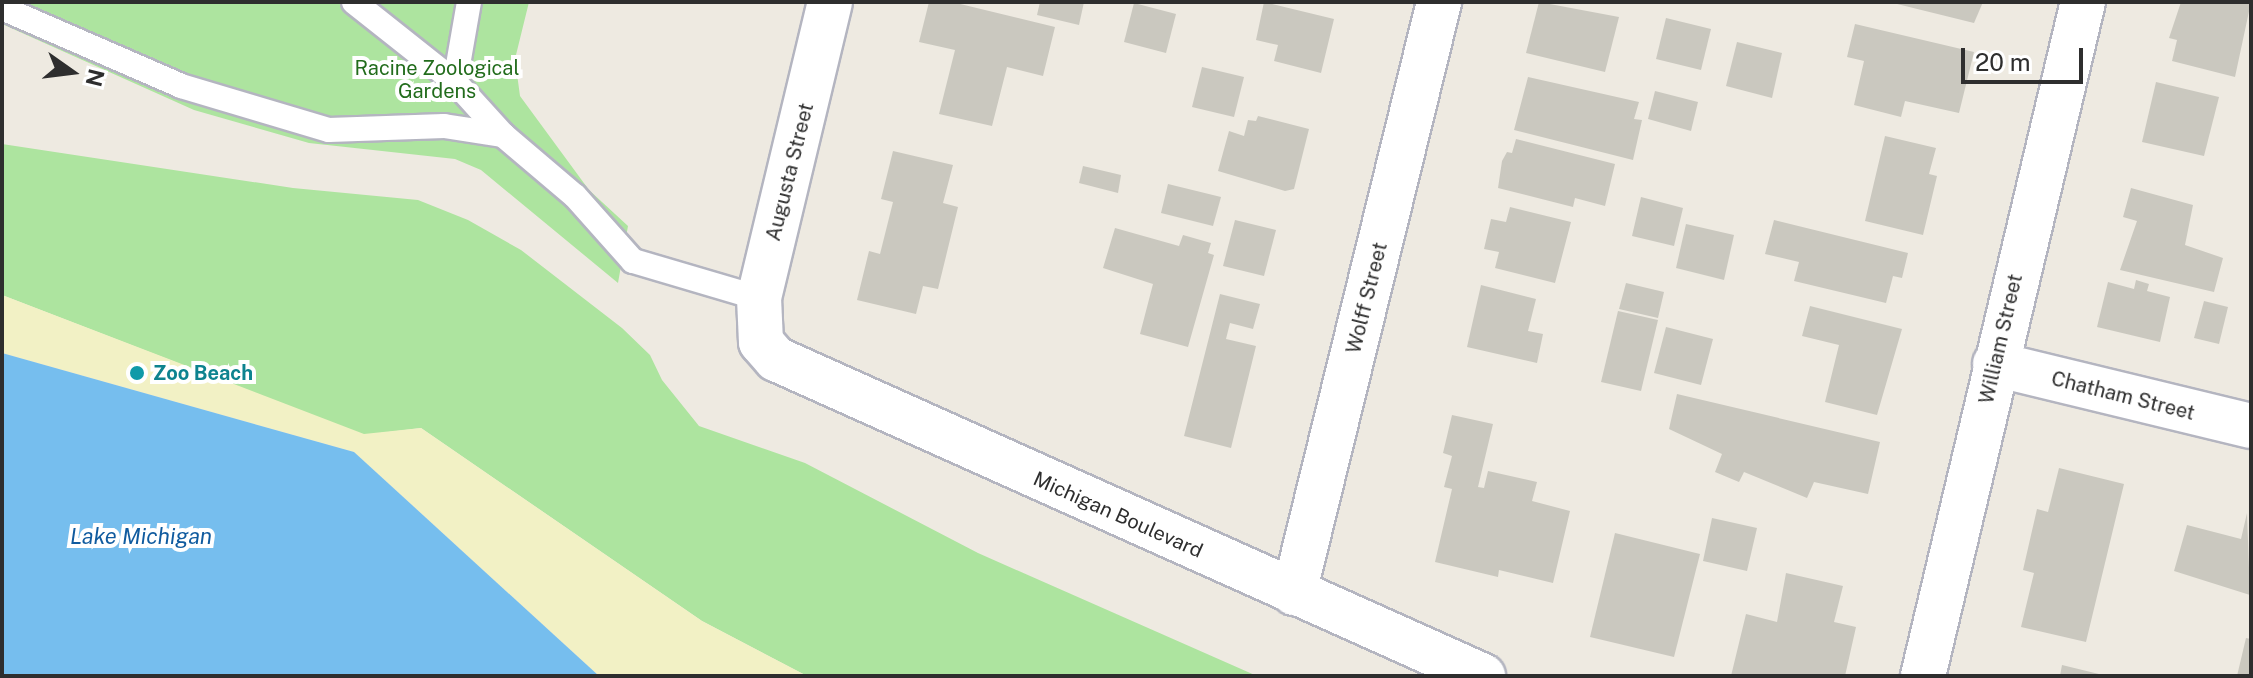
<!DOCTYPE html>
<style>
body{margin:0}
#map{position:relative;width:2253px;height:678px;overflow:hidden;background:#eeeae1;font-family:"Public Sans",sans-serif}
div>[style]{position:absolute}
.green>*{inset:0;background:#ade49f}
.sand>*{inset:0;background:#f2f1c5}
.water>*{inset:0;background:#76beee}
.building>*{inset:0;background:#cac8bf}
.roads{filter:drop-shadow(2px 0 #b4b5c0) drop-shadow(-2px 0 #b4b5c0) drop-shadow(0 2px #b4b5c0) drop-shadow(0 -2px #b4b5c0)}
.lane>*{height:24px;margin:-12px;padding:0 12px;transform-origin:12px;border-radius:12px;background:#fff}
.street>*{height:44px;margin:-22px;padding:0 22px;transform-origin:22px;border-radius:22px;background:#fff}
.dots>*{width:22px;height:22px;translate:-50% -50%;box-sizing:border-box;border:4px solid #fff;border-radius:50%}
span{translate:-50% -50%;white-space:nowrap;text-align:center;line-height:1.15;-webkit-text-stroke:8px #fff;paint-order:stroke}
.park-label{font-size:20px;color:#226c1c}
.street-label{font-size:20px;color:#2e2e2e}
.culture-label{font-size:20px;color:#0d838f;font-weight:700}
.left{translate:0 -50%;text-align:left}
.water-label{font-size:22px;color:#105b9f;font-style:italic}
.frame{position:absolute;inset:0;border:4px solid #2e2e2e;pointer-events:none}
.north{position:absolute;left:32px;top:32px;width:80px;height:80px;-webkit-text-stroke:6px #fff;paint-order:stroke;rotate:104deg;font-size:22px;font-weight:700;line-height:32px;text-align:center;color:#2e2e2e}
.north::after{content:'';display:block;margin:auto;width:28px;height:36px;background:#2e2e2e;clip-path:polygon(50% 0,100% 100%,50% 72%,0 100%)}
.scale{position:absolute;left:1961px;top:48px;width:122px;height:36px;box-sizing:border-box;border:4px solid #2e2e2e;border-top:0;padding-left:10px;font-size:24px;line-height:28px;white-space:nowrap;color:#2e2e2e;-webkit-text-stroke:6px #fff;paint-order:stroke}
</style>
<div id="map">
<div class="green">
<div style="clip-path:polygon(2px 2px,529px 2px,515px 59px,520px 96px,589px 190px,628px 226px,618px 283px,481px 170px,455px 159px,309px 143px,194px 110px,2px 24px)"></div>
<div style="clip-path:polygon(2px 144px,293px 188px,418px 200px,468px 220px,521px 250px,622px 328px,650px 355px,662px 380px,699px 426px,805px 463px,978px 553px,1257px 676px,807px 676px,702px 621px,421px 428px,364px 435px,2px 295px)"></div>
</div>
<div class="sand">
<div style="clip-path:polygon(2px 295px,364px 434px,421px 428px,702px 621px,807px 676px,599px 676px,354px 452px,2px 353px)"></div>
</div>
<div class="water">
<div style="clip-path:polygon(2px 353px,354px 452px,599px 676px,2px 676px)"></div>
</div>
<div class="building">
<div style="clip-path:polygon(929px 2px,952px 2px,1055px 27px,1043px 76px,1007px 67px,992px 126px,939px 114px,955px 50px,919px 42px)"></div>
<div style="clip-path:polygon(1040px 2px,1084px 2px,1079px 25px,1037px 15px)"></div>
<div style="clip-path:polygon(1264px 2px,1334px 19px,1321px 73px,1274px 61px,1278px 45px,1256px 40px)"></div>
<div style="clip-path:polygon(1539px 2px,1619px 17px,1605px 72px,1526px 53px)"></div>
<div style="clip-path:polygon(1889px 2px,1983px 2px,1974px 23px)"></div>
<div style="clip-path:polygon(2181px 2px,2251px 2px,2235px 77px,2172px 61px,2177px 40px,2169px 38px)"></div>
<div style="clip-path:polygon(1134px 3px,1176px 14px,1166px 53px,1124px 42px)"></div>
<div style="clip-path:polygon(1666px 18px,1711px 29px,1701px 70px,1656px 59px)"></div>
<div style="clip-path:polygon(1855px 24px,1974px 52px,1959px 113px,1905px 101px,1901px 117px,1854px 105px,1864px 61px,1847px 57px)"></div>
<div style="clip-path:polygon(1737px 42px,1782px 53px,1772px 98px,1726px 86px)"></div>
<div style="clip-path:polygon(1202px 67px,1244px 77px,1234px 117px,1192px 107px)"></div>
<div style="clip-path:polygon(1528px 77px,1639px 102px,1634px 119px,1642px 120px,1633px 160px,1514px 130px)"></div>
<div style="clip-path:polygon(2156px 82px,2219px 97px,2204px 156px,2142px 142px)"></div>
<div style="clip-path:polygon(1655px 91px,1698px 102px,1691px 131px,1648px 119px)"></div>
<div style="clip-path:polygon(1258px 116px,1309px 129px,1294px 189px,1285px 191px,1218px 171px,1229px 131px,1244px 136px,1248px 120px,1256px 121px)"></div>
<div style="clip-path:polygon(1885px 136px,1936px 148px,1929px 174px,1937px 176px,1923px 235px,1865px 221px)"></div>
<div style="clip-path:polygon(1516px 139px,1615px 164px,1605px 206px,1575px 198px,1573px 207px,1498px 188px,1502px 161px,1507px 152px,1512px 153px)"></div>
<div style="clip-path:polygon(893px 151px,953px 165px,943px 203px,958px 207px,938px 289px,923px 286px,916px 314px,857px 300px,869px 251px,880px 254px,893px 202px,881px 199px)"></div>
<div style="clip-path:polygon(1083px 166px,1121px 175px,1118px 193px,1079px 183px)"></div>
<div style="clip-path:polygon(1168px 184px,1221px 197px,1213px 226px,1161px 213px)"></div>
<div style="clip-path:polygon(2131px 188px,2193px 205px,2185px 245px,2223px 258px,2214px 292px,2120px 270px,2137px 221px,2123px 217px)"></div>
<div style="clip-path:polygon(1641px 197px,1683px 208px,1674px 246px,1632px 236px)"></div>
<div style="clip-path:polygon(1510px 207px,1571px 222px,1555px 283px,1495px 268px,1499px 252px,1484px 249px,1491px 219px,1506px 222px)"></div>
<div style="clip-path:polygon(1235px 220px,1276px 230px,1264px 276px,1223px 266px)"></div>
<div style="clip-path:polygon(1774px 220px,1908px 253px,1902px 278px,1893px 276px,1886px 303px,1794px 281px,1799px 262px,1765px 254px)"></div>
<div style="clip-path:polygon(1686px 224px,1734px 235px,1724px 280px,1676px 268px)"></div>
<div style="clip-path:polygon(1115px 228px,1179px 246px,1183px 235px,1211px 243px,1208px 253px,1214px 255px,1188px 347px,1140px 334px,1153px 284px,1103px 268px)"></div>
<div style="clip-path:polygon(2136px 280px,2149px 284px,2147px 291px,2170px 297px,2160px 342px,2097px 327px,2108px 282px,2134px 289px)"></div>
<div style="clip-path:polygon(1626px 283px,1664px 292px,1658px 318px,1619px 309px)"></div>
<div style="clip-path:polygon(1481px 285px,1536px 299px,1528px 331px,1543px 334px,1537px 363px,1467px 347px)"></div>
<div style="clip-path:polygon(1220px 294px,1260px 304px,1253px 329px,1230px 323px,1226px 339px,1256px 346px,1231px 448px,1184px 436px)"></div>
<div style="clip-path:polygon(2204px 301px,2228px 307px,2219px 344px,2194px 338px)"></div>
<div style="clip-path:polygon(1810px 306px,1902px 329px,1877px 415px,1825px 402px,1839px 345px,1802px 336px)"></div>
<div style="clip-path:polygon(1618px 311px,1658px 320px,1641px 391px,1601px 382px)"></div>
<div style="clip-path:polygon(1666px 327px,1713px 339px,1701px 385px,1654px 373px)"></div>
<div style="clip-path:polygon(1677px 394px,1880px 442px,1868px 494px,1814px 482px,1807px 498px,1744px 472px,1739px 482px,1715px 472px,1722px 454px,1669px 429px)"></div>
<div style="clip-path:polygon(1452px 415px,1493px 424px,1478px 487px,1484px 488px,1488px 471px,1537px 482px,1532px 501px,1570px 511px,1553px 583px,1499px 570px,1498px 577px,1435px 562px,1452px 489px,1444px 487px,1452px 456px,1443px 453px)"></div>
<div style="clip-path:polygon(2059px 468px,2124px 484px,2086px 642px,2021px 627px,2034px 573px,2023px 570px,2037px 509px,2048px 512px)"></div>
<div style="clip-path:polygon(2247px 513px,2250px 595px,2174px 571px,2187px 525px,2241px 539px)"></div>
<div style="clip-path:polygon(1712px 518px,1757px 528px,1747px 571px,1703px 561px)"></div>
<div style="clip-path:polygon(1615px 533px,1700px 554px,1674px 657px,1590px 637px)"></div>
<div style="clip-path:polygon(1786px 573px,1843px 586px,1834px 622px,1856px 627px,1845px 676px,1731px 676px,1746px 614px,1777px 622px)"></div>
<div style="clip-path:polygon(2246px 638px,2251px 639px,2251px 676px,2237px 676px)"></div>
<div style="clip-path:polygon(2062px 665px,2103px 675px,2103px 676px,2060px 676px)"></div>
</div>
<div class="roads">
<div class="lane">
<div style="left:354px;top:2px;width:129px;rotate:38.4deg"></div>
<div style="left:469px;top:2px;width:81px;rotate:99.9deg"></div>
<div style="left:455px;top:82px;width:72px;rotate:47.8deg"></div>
<div style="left:503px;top:135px;width:94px;rotate:40.3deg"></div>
<div style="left:575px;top:196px;width:87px;rotate:48.3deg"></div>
<div style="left:633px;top:261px;width:131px;rotate:16.4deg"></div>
<div style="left:2px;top:8px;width:195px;rotate:23.5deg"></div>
<div style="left:181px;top:86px;width:154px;rotate:16.6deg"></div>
<div style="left:329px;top:130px;width:115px;rotate:-2deg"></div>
<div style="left:444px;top:126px;width:60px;rotate:8.7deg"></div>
</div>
<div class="street">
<div style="left:830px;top:2px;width:304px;rotate:103.5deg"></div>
<div style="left:759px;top:298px;width:44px;rotate:87.4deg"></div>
<div style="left:761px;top:342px;width:23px;rotate:49deg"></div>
<div style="left:776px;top:359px;width:775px;rotate:24.15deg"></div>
<div style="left:1995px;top:364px;width:263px;rotate:13.6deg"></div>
<div style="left:1294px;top:593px;width:609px;rotate:-76.21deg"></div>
<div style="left:1923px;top:676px;width:693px;rotate:-76.65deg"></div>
</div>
</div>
<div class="dots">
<div style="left:137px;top:373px;background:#0f9aa8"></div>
</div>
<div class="park-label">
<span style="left:437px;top:80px">Racine Zoological<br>Gardens</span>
</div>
<div class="street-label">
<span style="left:790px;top:172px;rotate:-76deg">Augusta Street</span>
<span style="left:1367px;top:298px;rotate:-76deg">Wolff Street</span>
<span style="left:2001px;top:339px;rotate:-77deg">William Street</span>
<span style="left:2123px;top:396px;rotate:14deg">Chatham Street</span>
<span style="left:1118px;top:515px;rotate:24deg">Michigan Boulevard</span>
</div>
<div class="culture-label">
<span class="left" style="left:153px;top:373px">Zoo Beach</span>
</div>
<div class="water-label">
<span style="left:141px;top:537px">Lake Michigan</span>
</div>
<div class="frame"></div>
<div class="north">N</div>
<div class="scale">20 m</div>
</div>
